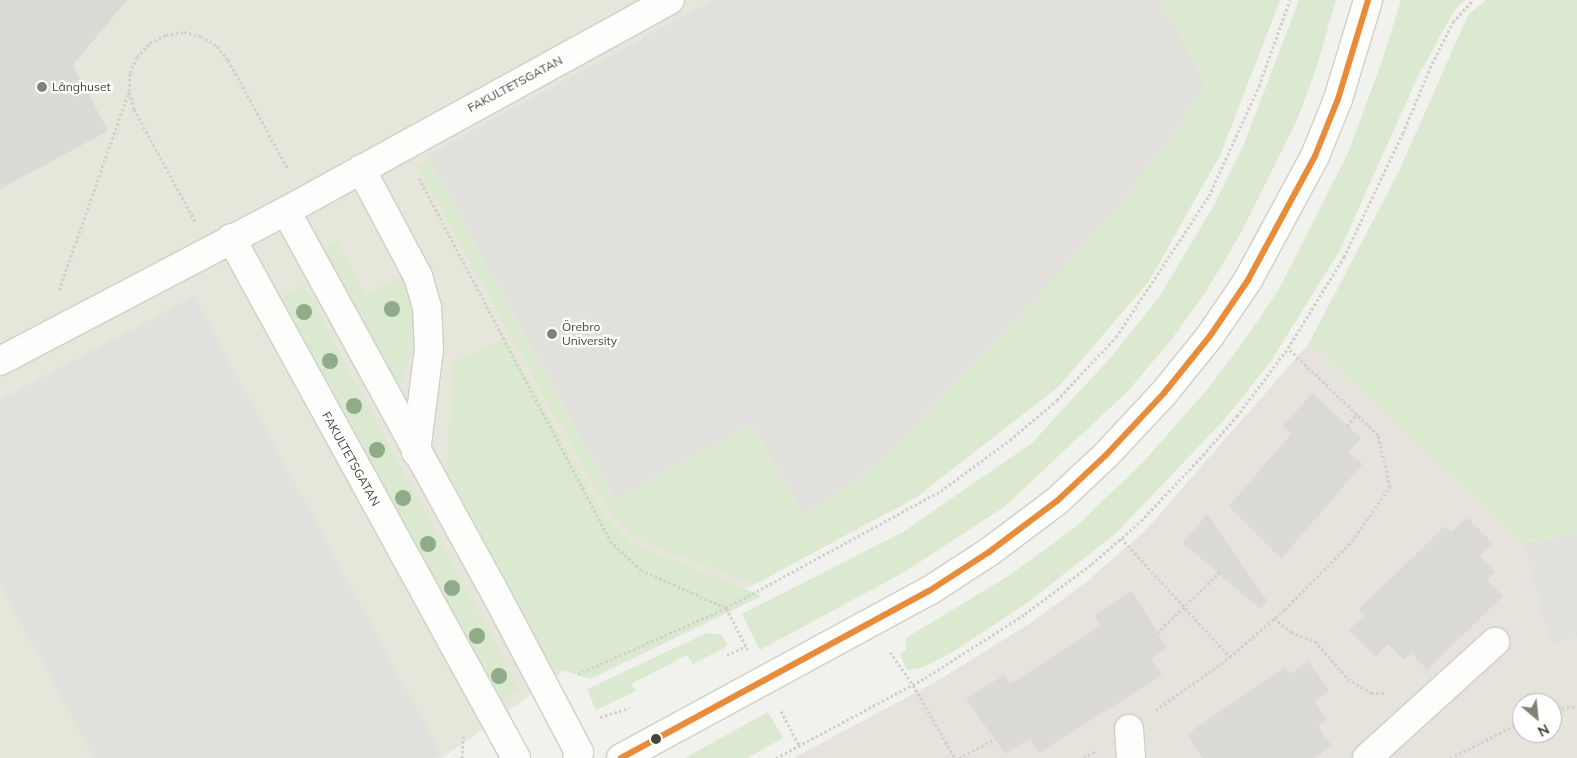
<!DOCTYPE html>
<meta charset="utf-8">
<style>
body{margin:0}
#map{position:relative;width:1577px;height:758px;overflow:hidden;background:#f1f1ed;font-family:Mulish,sans-serif}
div>[style]{position:absolute}
.residential>*{inset:0;background:#e5e3dc}
.education>*{inset:0;background:#e7e6da}
.green>*{inset:0;background:#dae9d0}
.parking>*{inset:0;background:#e1e0dd}
.building>*{inset:0;background:#dbdad5}
.path>*{height:3px;margin-top:-1.5px;transform-origin:0;background:repeating-linear-gradient(90deg,#d1d1cb 0 2.5px,transparent 0 5px)}
.roads{filter:drop-shadow(1px 0 #cfcfca) drop-shadow(-1px 0 #cfcfca) drop-shadow(0 1px #cfcfca) drop-shadow(0 -1px #cfcfca)}
.minor>*{height:28px;margin:-14px;padding:0 14px;transform-origin:14px;border-radius:14px;background:#fdfdfc}
.bus-1>*{height:6px;margin:-3px;padding:0 3px;transform-origin:3px;border-radius:3px;background:#e88c39}
.trees>*{width:16px;height:16px;margin:-8px;border-radius:50%;background:#8fab87}
.dots>*{width:14px;height:14px;translate:-50% -50%;box-sizing:border-box;border:2px solid #fff;border-radius:50%}
span{translate:-50% -50%;white-space:nowrap;text-align:center;line-height:1.15;-webkit-text-stroke:4.5px #fff;paint-order:stroke}
.street-label{font-size:12px;color:#474439}
.poi-label{font-size:12px;color:#474439}
.left{translate:0 -50%;text-align:left}
.north{position:absolute;left:1512px;top:693px;width:50px;height:50px;box-sizing:border-box;background:#fff;border:1px solid #b5b4b0;border-radius:50%;rotate:152deg;font-size:14px;font-weight:700;line-height:20px;text-align:center;color:#474439}
.north::after{content:'';display:block;margin:auto;width:18px;height:22px;background:#828178;clip-path:polygon(50% 0,100% 100%,50% 72%,0 100%)}
</style>
<div id="map">
<div class="residential">
<div style="clip-path:polygon(evenodd,1309px 343px,1523px 544px,1550px 644px,1577px 638px,1577px 758px,794px 758px,939px 680px,1029px 624px,1085px 583px,1144px 532px,1309px 343px,1522px 703px,1552px 703px,1552px 733px,1522px 733px,1522px 703px)"></div>
</div>
<div class="education">
<div style="clip-path:polygon(0 0,1280px 0,1220px 155px,1149px 281px,1058px 387px,915px 498px,755px 584px,568px 668px,442px 758px,0 758px)"></div>
</div>
<div class="green">
<div style="clip-path:polygon(1160px 0,1280px 0,1220px 155px,1149px 281px,1058px 387px,915px 498px,755px 584px,636px 539px,609px 512px,417px 167px,430px 161px,615px 499px,752px 424px,803px 513px,845px 489px,884px 457px,1050px 283px,1205px 84px)"></div>
<div style="clip-path:polygon(1299px 0,1336px 0,1316px 69px,1297px 120px,1242px 231px,1207px 290px,1171px 340px,1128px 391px,1004px 507px,906px 571px,760px 650px,742px 614px,903px 532px,1032px 443px,1112px 356px,1160px 296px,1214px 205px,1244px 144px)"></div>
<div style="clip-path:polygon(1401px 0,1465px 0,1455px 9px,1418px 76px,1340px 250px,1271px 361px,1225px 419px,1116px 533px,1027px 603px,951px 653px,921px 668px,907px 670px,900px 655px,906px 649px,906px 638px,1010px 575px,1077px 526px,1145px 460px,1206px 391px,1244px 341px,1279px 289px,1348px 153px,1382px 61px)"></div>
<div style="clip-path:polygon(1486px 0,1577px 0,1577px 533px,1523px 544px,1309px 343px,1399px 171px,1468px 15px)"></div>
<div style="clip-path:polygon(336px 240px,365px 295px,403px 276px,413px 297px,415px 344px,395px 400px,323px 261px,326px 246px)"></div>
<div style="clip-path:polygon(304px 286px,520px 690px,498px 702px,282px 297px)"></div>
<div style="clip-path:polygon(505px 338px,604px 515px,633px 544px,762px 596px,590px 679px,551px 666px,447px 474px,453px 363px)"></div>
<div style="clip-path:polygon(707px 633px,722px 635px,728px 646px,693px 664px,687px 655px,631px 684px,636px 691px,596px 710px,587px 689px)"></div>
<div style="clip-path:polygon(768px 712px,783px 738px,747px 758px,685px 758px)"></div>
</div>
<div class="parking">
<div style="clip-path:polygon(713px 0,1160px 0,1205px 84px,1171px 137px,1119px 206px,1050px 283px,884px 457px,845px 489px,803px 513px,752px 424px,615px 499px,427px 155px)"></div>
<div style="clip-path:polygon(194px 296px,441px 754px,434px 758px,94px 758px,0 584px,0 400px)"></div>
<div style="clip-path:polygon(1577px 533px,1577px 638px,1550px 644px,1523px 544px)"></div>
</div>
<div class="building">
<div style="clip-path:polygon(0 0,127px 0,73px 65px,108px 131px,0 189px)"></div>
<div style="clip-path:polygon(1312px 393px,1361px 438px,1348px 452px,1363px 464px,1281px 559px,1229px 506px,1291px 434px,1283px 426px)"></div>
<div style="clip-path:polygon(1207px 514px,1268px 602px,1260px 609px,1183px 543px)"></div>
<div style="clip-path:polygon(1467px 517px,1493px 543px,1480px 556px,1495px 572px,1487px 580px,1503px 596px,1427px 670px,1411px 653px,1404px 660px,1388px 644px,1375px 657px,1349px 630px,1365px 615px,1359px 609px,1445px 526px,1451px 532px)"></div>
<div style="clip-path:polygon(1132px 591px,1167px 648px,1151px 659px,1162px 675px,1039px 753px,1030px 738px,1005px 754px,966px 699px,1004px 675px,1010px 684px,1101px 626px,1094px 615px)"></div>
<div style="clip-path:polygon(1308px 661px,1329px 691px,1314px 701px,1327px 720px,1318px 726px,1332px 746px,1314px 758px,1203px 758px,1187px 734px,1285px 667px,1290px 674px)"></div>
</div>
<div class="path">
<div style="left:419px;top:178px;width:410px;rotate:62.2deg"></div>
<div style="left:610px;top:541px;width:42px;rotate:43.1deg"></div>
<div style="left:641px;top:570px;width:93px;rotate:24.1deg"></div>
<div style="left:726px;top:608px;width:47px;rotate:62.4deg"></div>
<div style="left:195px;top:221px;width:128px;rotate:-118.6deg"></div>
<div style="left:134px;top:109px;width:19px;rotate:-106deg"></div>
<div style="left:129px;top:91px;width:18px;rotate:-87deg"></div>
<div style="left:130px;top:73px;width:17px;rotate:-66deg"></div>
<div style="left:137px;top:57px;width:19px;rotate:-47deg"></div>
<div style="left:150px;top:43px;width:18px;rotate:-27deg"></div>
<div style="left:166px;top:35px;width:18px;rotate:-9deg"></div>
<div style="left:184px;top:32px;width:17px;rotate:13deg"></div>
<div style="left:201px;top:36px;width:19px;rotate:32deg"></div>
<div style="left:217px;top:46px;width:18px;rotate:52deg"></div>
<div style="left:228px;top:60px;width:124px;rotate:61.2deg"></div>
<div style="left:59px;top:290px;width:211px;rotate:-70.6deg"></div>
<div style="left:1347px;top:426px;width:16px;rotate:-50deg"></div>
<div style="left:1121px;top:538px;width:161px;rotate:47.5deg"></div>
<div style="left:1274px;top:618px;width:22px;rotate:39deg"></div>
<div style="left:1291px;top:632px;width:26px;rotate:21deg"></div>
<div style="left:1315px;top:641px;width:50px;rotate:49deg"></div>
<div style="left:1348px;top:679px;width:27px;rotate:31deg"></div>
<div style="left:1371px;top:693px;width:15px"></div>
<div style="left:1157px;top:633px;width:88px;rotate:-44.1deg"></div>
<div style="left:890px;top:652px;width:40px;rotate:55.1deg"></div>
<div style="left:913px;top:685px;width:84px;rotate:60.1deg"></div>
<div style="left:727px;top:655px;width:21px;rotate:-25deg"></div>
<div style="left:578px;top:674px;width:162px;rotate:-24deg"></div>
<div style="left:726px;top:608px;width:245px;rotate:-28.6deg"></div>
<div style="left:941px;top:491px;width:86px;rotate:-36.5deg"></div>
<div style="left:1010px;top:440px;width:62px;rotate:-40.4deg"></div>
<div style="left:1057px;top:400px;width:86px;rotate:-46.9deg"></div>
<div style="left:1116px;top:337px;width:169px;rotate:-56.6deg"></div>
<div style="left:1209px;top:196px;width:121px;rotate:-65.6deg"></div>
<div style="left:1259px;top:86px;width:91px;rotate:-70.2deg"></div>
<div style="left:1552px;top:709px;width:25px;rotate:-7deg"></div>
<div style="left:1156px;top:710px;width:91px;rotate:-35.6deg"></div>
<div style="left:1230px;top:657px;width:73px;rotate:-41.1deg"></div>
<div style="left:1285px;top:609px;width:95px;rotate:-45.4deg"></div>
<div style="left:1352px;top:541px;width:66px;rotate:-54.9deg"></div>
<div style="left:1390px;top:487px;width:53px;rotate:-103deg"></div>
<div style="left:1378px;top:435px;width:125px;rotate:-136deg"></div>
<div style="left:781px;top:711px;width:38px;rotate:62deg"></div>
<div style="left:600px;top:717px;width:31px;rotate:-17deg"></div>
<div style="left:462px;top:758px;width:22px;rotate:-87deg"></div>
<div style="left:776px;top:758px;width:169px;rotate:-28.2deg"></div>
<div style="left:925px;top:678px;width:119px;rotate:-32.6deg"></div>
<div style="left:1025px;top:614px;width:84px;rotate:-36.7deg"></div>
<div style="left:1092px;top:564px;width:65px;rotate:-41.3deg"></div>
<div style="left:1141px;top:521px;width:91px;rotate:-46.8deg"></div>
<div style="left:1203px;top:455px;width:52px;rotate:-48.9deg"></div>
<div style="left:1237px;top:416px;width:85px;rotate:-53.1deg"></div>
<div style="left:1288px;top:348px;width:107px;rotate:-58.4deg"></div>
<div style="left:1344px;top:257px;width:137px;rotate:-64.6deg"></div>
<div style="left:1403px;top:133px;width:70px;rotate:-67.4deg"></div>
<div style="left:1430px;top:68px;width:51px;rotate:-63.4deg"></div>
<div style="left:1453px;top:22px;width:30px;rotate:-48deg"></div>
<div style="left:959px;top:758px;width:41px;rotate:-27.8deg"></div>
<div style="left:1084px;top:758px;width:13px;rotate:-32deg"></div>
<div style="left:1450px;top:758px;width:80px;rotate:-26.6deg"></div>
</div>
<div class="roads">
<div class="minor">
<div style="left:361px;top:169px;width:121px;rotate:62deg"></div>
<div style="left:418px;top:276px;width:32px;rotate:74deg"></div>
<div style="left:427px;top:307px;width:42px;rotate:87.3deg"></div>
<div style="left:429px;top:349px;width:104px;rotate:97.2deg"></div>
<div style="left:286px;top:211px;width:426px;rotate:61.3deg"></div>
<div style="left:491px;top:585px;width:189px;rotate:62.2deg"></div>
<div style="left:579px;top:752px;width:6px;rotate:108deg"></div>
<div style="left:231px;top:238px;width:593px;rotate:61.27deg"></div>
<div style="left:0;top:361px;width:323px;rotate:-27.7deg"></div>
<div style="left:286px;top:211px;width:438px;rotate:-28.8deg"></div>
<div style="left:1129px;top:729px;width:29px;rotate:86deg"></div>
<div style="left:621px;top:758px;width:350px;rotate:-28.5deg"></div>
<div style="left:929px;top:591px;width:72px;rotate:-33deg"></div>
<div style="left:989px;top:552px;width:85px;rotate:-36.9deg"></div>
<div style="left:1057px;top:501px;width:67px;rotate:-43.2deg"></div>
<div style="left:1106px;top:455px;width:85px;rotate:-46.9deg"></div>
<div style="left:1164px;top:393px;width:73px;rotate:-51.1deg"></div>
<div style="left:1210px;top:336px;width:68px;rotate:-55.8deg"></div>
<div style="left:1248px;top:280px;width:141px;rotate:-61.6deg"></div>
<div style="left:1315px;top:156px;width:61px;rotate:-68deg"></div>
<div style="left:1338px;top:99px;width:103px;rotate:-73.1deg"></div>
<div style="left:1367px;top:758px;width:173px;rotate:-42.2deg"></div>
</div>
</div>
<div class="bus-1">
<div style="left:621px;top:758px;width:350px;rotate:-28.5deg"></div>
<div style="left:929px;top:591px;width:72px;rotate:-33deg"></div>
<div style="left:989px;top:552px;width:85px;rotate:-36.9deg"></div>
<div style="left:1057px;top:501px;width:67px;rotate:-43.2deg"></div>
<div style="left:1106px;top:455px;width:85px;rotate:-46.9deg"></div>
<div style="left:1164px;top:393px;width:73px;rotate:-51.1deg"></div>
<div style="left:1210px;top:336px;width:68px;rotate:-55.8deg"></div>
<div style="left:1248px;top:280px;width:141px;rotate:-61.6deg"></div>
<div style="left:1315px;top:156px;width:61px;rotate:-68deg"></div>
<div style="left:1338px;top:99px;width:103px;rotate:-73.1deg"></div>
</div>
<div class="trees">
<div style="left:392px;top:309px"></div>
<div style="left:304px;top:312px"></div>
<div style="left:330px;top:361px"></div>
<div style="left:354px;top:406px"></div>
<div style="left:377px;top:450px"></div>
<div style="left:403px;top:498px"></div>
<div style="left:428px;top:544px"></div>
<div style="left:452px;top:588px"></div>
<div style="left:477px;top:636px"></div>
<div style="left:499px;top:676px"></div>
</div>
<div class="dots">
<div style="left:42px;top:87px;background:#828178"></div>
<div style="left:552px;top:334px;background:#828178"></div>
<div style="left:656px;top:739px;background:#474439"></div>
</div>
<div class="street-label">
<span style="left:515px;top:84px;rotate:-28deg">FAKULTETSGATAN</span>
<span style="left:351px;top:459px;rotate:61deg">FAKULTETSGATAN</span>
</div>
<div class="poi-label">
<span class="left" style="left:52px;top:87px">Långhuset</span>
<span class="left" style="left:562px;top:334px">Örebro<br>University</span>
</div>
<div class="north">N</div>
</div>
